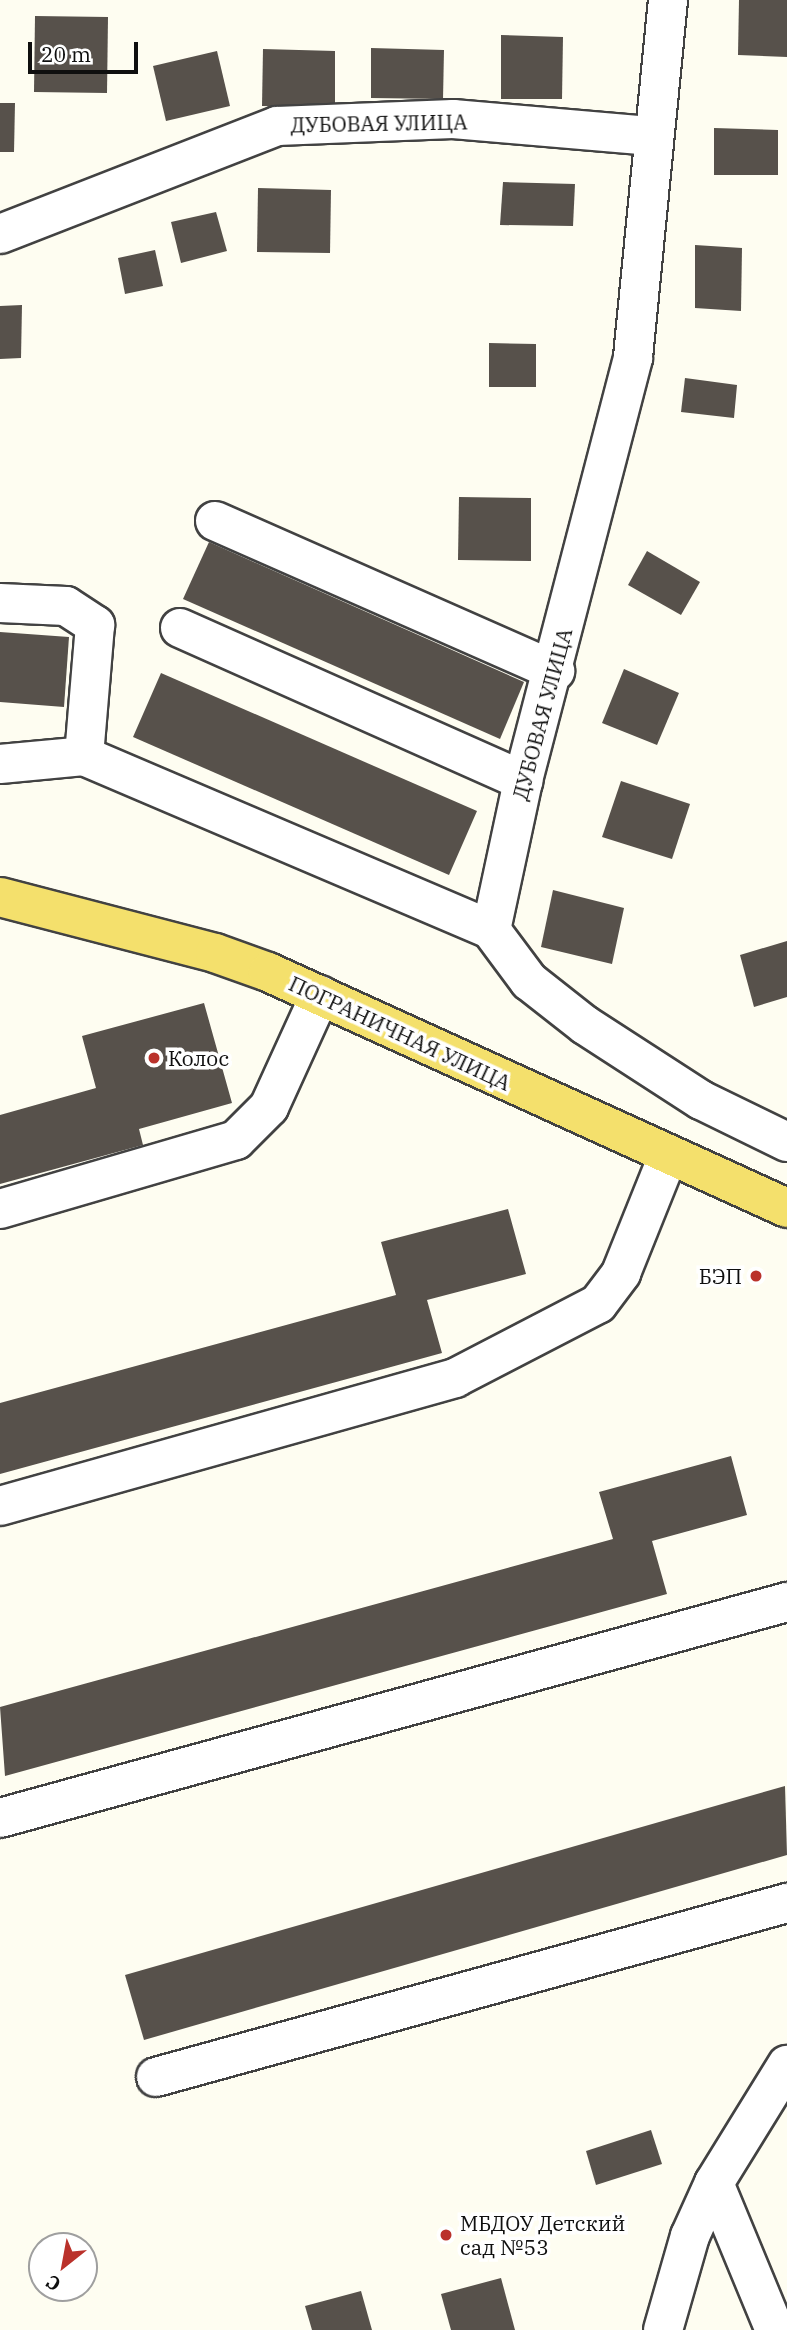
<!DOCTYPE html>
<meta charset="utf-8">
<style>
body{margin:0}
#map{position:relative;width:787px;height:2330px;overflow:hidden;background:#fefdf1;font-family:"IBM Plex Serif",serif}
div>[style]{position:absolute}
.building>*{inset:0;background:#57514b}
.roads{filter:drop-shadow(2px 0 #424242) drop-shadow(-2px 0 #424242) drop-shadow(0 2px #424242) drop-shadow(0 -2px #424242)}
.minor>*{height:38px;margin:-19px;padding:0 19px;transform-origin:19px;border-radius:19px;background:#fff}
.major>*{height:38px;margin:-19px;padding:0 19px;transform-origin:19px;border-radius:19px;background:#f4e06c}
.dots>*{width:19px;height:19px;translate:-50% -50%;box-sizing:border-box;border:4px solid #fff;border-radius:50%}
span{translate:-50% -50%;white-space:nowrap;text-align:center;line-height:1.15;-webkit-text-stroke:7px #fff;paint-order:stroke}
.street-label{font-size:21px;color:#0f0f0f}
.poi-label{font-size:21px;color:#0f0f0f}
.left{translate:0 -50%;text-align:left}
.right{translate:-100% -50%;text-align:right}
.north{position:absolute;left:28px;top:2232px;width:70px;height:70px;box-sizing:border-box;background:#fff;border:2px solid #9f9f9f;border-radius:50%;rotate:211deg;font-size:19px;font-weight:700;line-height:28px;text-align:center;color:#0f0f0f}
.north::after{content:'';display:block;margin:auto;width:24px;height:32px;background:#ba322b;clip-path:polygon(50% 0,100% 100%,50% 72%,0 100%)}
.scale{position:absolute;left:28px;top:42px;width:110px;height:32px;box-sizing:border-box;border:4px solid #0f0f0f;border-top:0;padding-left:9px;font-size:21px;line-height:24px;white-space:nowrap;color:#0f0f0f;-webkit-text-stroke:5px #fff;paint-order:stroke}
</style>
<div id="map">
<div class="building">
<div style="clip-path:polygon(739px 0,787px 0,787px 57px,738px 55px)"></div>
<div style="clip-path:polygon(35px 16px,108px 17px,107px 93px,34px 92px)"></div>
<div style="clip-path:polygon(501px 35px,563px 37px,562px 99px,501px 99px)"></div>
<div style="clip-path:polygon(371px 48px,444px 50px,443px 99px,371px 98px)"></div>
<div style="clip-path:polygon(263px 49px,335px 51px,335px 107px,262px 106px)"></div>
<div style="clip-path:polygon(217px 51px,230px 106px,166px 121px,153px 66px)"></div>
<div style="clip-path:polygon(0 103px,15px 103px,14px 152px,0 152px)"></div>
<div style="clip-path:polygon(714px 128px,778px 130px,778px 175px,714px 175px)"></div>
<div style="clip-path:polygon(503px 182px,575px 184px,573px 226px,500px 225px)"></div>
<div style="clip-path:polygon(258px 188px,331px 190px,330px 253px,257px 252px)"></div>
<div style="clip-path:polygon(216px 212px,227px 251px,181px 263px,171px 222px)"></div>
<div style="clip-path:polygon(695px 245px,742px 248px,741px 311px,695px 308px)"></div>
<div style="clip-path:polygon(155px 250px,163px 286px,125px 294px,118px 258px)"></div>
<div style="clip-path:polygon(22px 305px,21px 358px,0 359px,0 306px)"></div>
<div style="clip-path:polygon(489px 343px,536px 344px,536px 387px,489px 387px)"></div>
<div style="clip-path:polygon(685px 378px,737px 385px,734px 418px,681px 412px)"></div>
<div style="clip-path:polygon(459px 497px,531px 498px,531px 561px,458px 560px)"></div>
<div style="clip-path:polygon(209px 542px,524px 682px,500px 739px,183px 599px)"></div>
<div style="clip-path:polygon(647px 551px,700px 582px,681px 615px,628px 585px)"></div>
<div style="clip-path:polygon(0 632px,69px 637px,64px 707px,0 702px)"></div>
<div style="clip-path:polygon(624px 669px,679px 693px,657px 745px,602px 723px)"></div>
<div style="clip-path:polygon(161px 673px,477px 811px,449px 875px,133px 737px)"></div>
<div style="clip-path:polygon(621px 781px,690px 804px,672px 859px,602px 837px)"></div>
<div style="clip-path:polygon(553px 890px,624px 908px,612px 964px,541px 947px)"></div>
<div style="clip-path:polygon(787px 941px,787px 997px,754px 1007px,740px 955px)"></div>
<div style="clip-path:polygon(204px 1003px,232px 1103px,139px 1129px,143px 1145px,0 1184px,0 1115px,96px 1088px,82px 1036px)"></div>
<div style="clip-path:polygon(508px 1209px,526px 1274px,427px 1300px,442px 1353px,0 1474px,0 1403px,396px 1295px,381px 1242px)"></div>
<div style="clip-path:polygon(731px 1456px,747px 1515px,652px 1541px,667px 1594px,5px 1776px,0 1707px,613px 1539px,599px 1492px)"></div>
<div style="clip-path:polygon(785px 1786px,787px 1855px,144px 2040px,125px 1975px)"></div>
<div style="clip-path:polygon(651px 2130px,662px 2164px,596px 2185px,586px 2151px)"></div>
<div style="clip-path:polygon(501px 2278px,515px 2330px,451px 2330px,441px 2294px)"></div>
<div style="clip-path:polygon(361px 2291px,372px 2330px,312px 2330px,305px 2306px)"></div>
</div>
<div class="roads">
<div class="minor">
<div style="left:668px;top:0;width:360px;rotate:95.6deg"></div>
<div style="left:633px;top:358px;width:437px;rotate:104.6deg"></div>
<div style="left:523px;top:781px;width:152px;rotate:102.1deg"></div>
<div style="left:491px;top:930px;width:64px;rotate:53.3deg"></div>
<div style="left:529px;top:981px;width:71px;rotate:38.2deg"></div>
<div style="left:585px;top:1025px;width:138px;rotate:32.9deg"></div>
<div style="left:701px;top:1100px;width:96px;rotate:26deg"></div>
<div style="left:0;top:234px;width:297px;rotate:-21.3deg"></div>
<div style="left:277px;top:126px;width:176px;rotate:-2.3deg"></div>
<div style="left:453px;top:119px;width:200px;rotate:4.9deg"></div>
<div style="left:215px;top:521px;width:372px;rotate:23.8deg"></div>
<div style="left:0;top:603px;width:66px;rotate:2.6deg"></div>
<div style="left:66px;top:606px;width:35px;rotate:33deg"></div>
<div style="left:95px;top:625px;width:131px;rotate:94.8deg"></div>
<div style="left:180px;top:628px;width:376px;rotate:24deg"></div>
<div style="left:0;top:764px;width:84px;rotate:-5.4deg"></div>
<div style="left:84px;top:756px;width:443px;rotate:23.1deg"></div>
<div style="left:0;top:1209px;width:246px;rotate:-16.3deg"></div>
<div style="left:236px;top:1140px;width:47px;rotate:-45deg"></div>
<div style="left:269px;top:1107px;width:123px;rotate:-65.5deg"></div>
<div style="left:0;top:1506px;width:473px;rotate:-15.7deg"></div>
<div style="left:455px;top:1378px;width:161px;rotate:-27.4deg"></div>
<div style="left:598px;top:1304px;width:39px;rotate:-53deg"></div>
<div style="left:621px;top:1273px;width:126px;rotate:-68.1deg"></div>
<div style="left:0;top:1818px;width:816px;rotate:-15.35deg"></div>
<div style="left:156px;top:2077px;width:655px;rotate:-15.42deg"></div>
<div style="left:714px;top:2183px;width:159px;rotate:67.5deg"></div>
<div style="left:663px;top:2330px;width:98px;rotate:-74deg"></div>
<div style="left:690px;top:2236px;width:58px;rotate:-65.6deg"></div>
<div style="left:714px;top:2183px;width:139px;rotate:-58.3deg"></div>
</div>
<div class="major">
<div style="left:0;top:897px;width:222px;rotate:14.6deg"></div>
<div style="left:215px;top:953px;width:56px;rotate:19.7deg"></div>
<div style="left:268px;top:972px;width:570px;rotate:24.45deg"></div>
</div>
</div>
<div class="dots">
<div style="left:154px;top:1058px;background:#ba322b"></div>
<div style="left:756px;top:1276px;background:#ba322b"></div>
<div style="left:446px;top:2235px;background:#ba322b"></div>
</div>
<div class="street-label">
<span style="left:379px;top:123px;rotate:-1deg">ДУБОВАЯ УЛИЦА</span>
<span style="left:542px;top:714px;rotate:-75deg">ДУБОВАЯ УЛИЦА</span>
<span style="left:400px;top:1033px;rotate:25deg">ПОГРАНИЧНАЯ УЛИЦА</span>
</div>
<div class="poi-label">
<span class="left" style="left:168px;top:1058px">Колос</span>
<span class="right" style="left:742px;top:1276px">БЭП</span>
<span class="left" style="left:460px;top:2235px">МБДОУ Детский<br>сад №53</span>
</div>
<div class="north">С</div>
<div class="scale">20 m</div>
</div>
